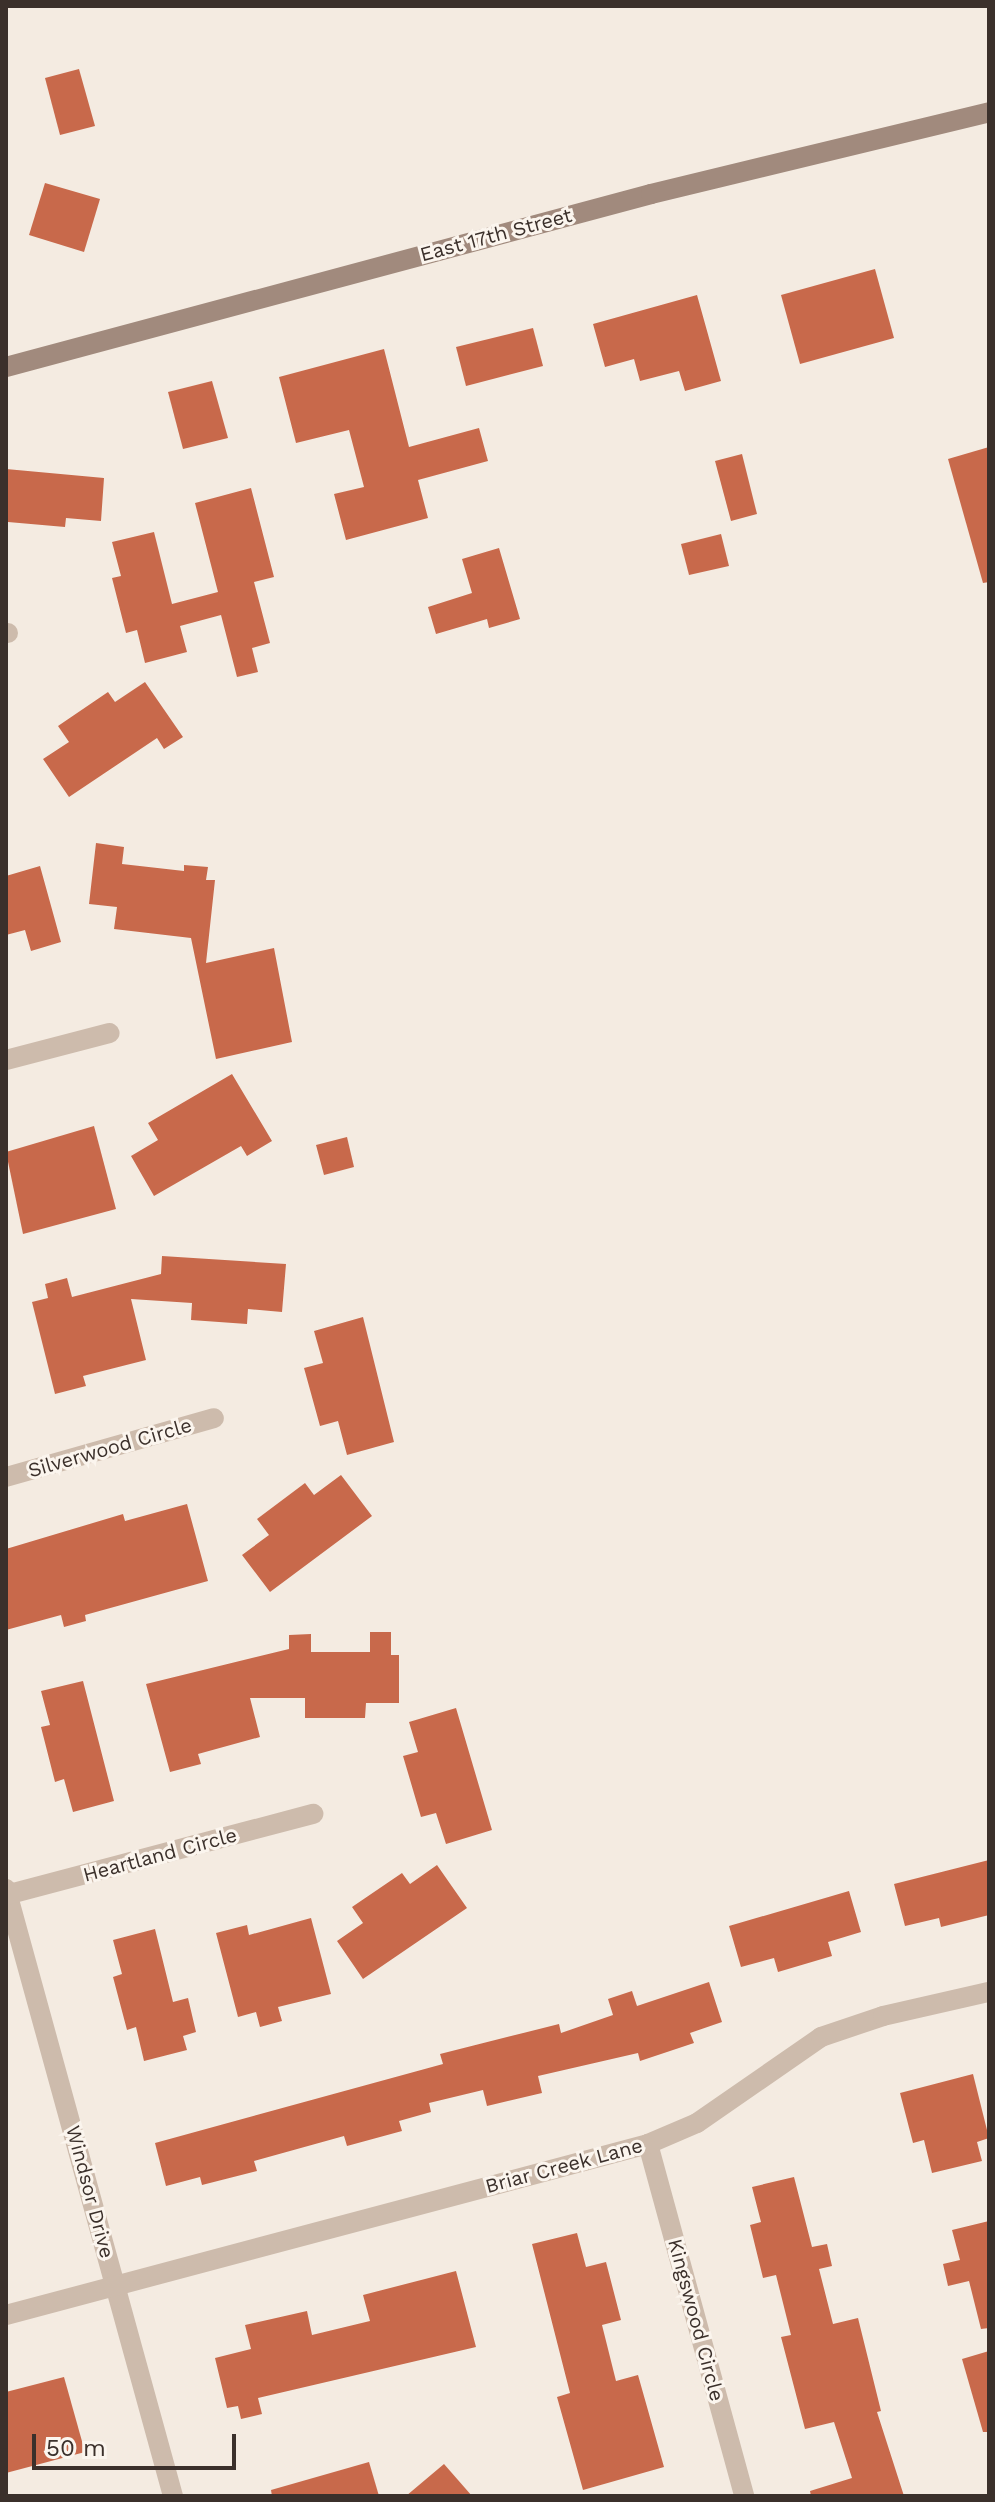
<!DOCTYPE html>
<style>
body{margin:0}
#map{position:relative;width:995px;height:2502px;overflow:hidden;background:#f4ebe1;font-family:"Work Sans",sans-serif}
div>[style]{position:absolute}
.building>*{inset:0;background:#c8694b}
.minor>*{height:20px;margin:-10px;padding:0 10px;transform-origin:10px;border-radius:10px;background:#cdbbac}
.secondary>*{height:20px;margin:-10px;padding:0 10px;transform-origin:10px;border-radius:10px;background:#a18a7d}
span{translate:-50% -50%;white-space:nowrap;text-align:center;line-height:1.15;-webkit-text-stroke:6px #fbf5ee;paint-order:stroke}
.street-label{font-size:20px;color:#3b302b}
.frame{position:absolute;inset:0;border:8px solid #3b302b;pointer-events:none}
.scale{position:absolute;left:32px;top:2434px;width:204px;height:36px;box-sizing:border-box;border:4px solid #3b302b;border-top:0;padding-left:10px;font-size:24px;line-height:28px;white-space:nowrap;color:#3b302b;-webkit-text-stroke:6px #fbf5ee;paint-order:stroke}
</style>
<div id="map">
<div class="building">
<div style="clip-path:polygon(79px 69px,95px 126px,60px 135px,45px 78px)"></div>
<div style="clip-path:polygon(45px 183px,100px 199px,84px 252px,29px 235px)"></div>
<div style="clip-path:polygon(875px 269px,894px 338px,800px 364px,781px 295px)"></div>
<div style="clip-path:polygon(697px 295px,721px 381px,685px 391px,679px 371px,640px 381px,634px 359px,605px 367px,593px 324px)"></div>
<div style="clip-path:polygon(533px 328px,543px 366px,466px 386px,456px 347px)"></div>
<div style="clip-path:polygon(384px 349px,409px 447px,479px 428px,488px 461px,418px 480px,428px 518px,346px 540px,334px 494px,364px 487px,349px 430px,296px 443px,279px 377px)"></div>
<div style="clip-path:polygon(212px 381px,228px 438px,183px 449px,168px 392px)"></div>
<div style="clip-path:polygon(989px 447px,989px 582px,983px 583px,948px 459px)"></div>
<div style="clip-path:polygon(742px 454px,757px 514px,731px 521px,715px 461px)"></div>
<div style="clip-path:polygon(6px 469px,104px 478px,101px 521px,66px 518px,65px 527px,8px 522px)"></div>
<div style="clip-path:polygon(251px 488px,274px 577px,254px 582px,270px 643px,252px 648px,258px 672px,237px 677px,221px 615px,180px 626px,187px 652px,145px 663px,137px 630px,126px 633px,112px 578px,121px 576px,112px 542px,154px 532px,172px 604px,218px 592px,195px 503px)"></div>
<div style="clip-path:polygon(721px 534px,729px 566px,689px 575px,681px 544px)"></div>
<div style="clip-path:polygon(499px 548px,520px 619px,489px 628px,487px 619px,436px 634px,428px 607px,472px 593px,462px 559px)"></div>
<div style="clip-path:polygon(145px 682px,183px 737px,164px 749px,157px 738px,69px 797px,43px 759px,69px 742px,58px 726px,108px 692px,115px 702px)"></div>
<div style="clip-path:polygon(96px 843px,124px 847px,122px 864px,184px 871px,184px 865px,208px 867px,206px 880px,215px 880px,206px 963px,274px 948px,292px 1042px,216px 1059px,191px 938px,114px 929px,117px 907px,89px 904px)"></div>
<div style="clip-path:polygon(40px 866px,61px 942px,31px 951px,25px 930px,6px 935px,6px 876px)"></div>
<div style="clip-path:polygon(232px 1074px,272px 1141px,247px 1156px,241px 1146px,154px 1196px,131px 1156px,158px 1140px,148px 1123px)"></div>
<div style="clip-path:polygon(94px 1126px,116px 1209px,23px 1234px,6px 1152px)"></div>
<div style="clip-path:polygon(347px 1137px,354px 1167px,324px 1175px,316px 1145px)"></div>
<div style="clip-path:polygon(162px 1256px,286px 1264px,282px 1312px,248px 1309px,247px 1324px,191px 1320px,192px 1303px,131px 1299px,146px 1360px,83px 1376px,86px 1386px,55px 1394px,32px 1302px,48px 1298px,45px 1284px,67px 1278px,72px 1297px,161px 1274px)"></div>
<div style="clip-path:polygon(363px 1317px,394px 1442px,347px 1455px,338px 1421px,320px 1426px,304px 1368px,323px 1363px,314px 1331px)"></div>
<div style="clip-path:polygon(341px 1475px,372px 1516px,270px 1592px,242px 1555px,269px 1535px,257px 1519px,305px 1483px,314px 1495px)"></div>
<div style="clip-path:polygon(187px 1504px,208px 1581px,85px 1615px,86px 1621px,64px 1627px,61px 1615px,6px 1630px,6px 1549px,123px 1514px,125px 1521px)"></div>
<div style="clip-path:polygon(370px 1632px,391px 1632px,391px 1655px,399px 1655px,399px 1703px,366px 1703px,365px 1718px,305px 1718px,305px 1698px,250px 1698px,260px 1737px,198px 1754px,201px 1764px,170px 1772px,146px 1684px,289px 1649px,289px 1635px,311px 1634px,311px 1652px,370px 1652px)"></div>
<div style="clip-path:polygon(83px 1681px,114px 1801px,73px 1812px,64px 1779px,55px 1782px,41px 1727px,50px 1725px,41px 1691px)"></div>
<div style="clip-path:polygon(456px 1708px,492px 1830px,446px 1844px,436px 1813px,421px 1817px,403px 1756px,418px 1752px,409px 1722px)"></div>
<div style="clip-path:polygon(989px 1860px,989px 1915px,941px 1927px,939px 1918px,905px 1926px,894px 1884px)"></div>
<div style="clip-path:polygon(437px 1865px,467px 1908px,363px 1979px,337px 1941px,363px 1923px,352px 1907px,402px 1873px,410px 1884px)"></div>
<div style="clip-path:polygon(849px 1891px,861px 1932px,828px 1942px,832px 1956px,778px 1972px,774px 1958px,741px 1967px,729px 1926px)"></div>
<div style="clip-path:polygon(311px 1918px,331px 1994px,278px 2007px,282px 2021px,260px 2027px,256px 2012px,238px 2017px,216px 1933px,247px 1925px,249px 1935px)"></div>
<div style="clip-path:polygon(155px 1929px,173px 2002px,188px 1998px,196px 2032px,183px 2036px,187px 2050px,144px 2061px,136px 2027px,127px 2030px,113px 1977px,122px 1974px,113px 1940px)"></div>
<div style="clip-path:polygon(709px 1982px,722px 2022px,690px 2033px,694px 2043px,640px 2061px,638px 2053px,538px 2076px,542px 2093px,487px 2106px,483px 2090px,429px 2103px,431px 2112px,399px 2121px,402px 2131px,347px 2146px,344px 2136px,254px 2161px,257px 2171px,202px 2185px,200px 2177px,166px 2186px,155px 2143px,443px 2064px,440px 2054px,559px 2024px,561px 2033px,613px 2015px,608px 1999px,632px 1991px,637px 2006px)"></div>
<div style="clip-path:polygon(973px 2074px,989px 2138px,977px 2142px,982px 2161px,932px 2173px,924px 2140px,913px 2143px,900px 2093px)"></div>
<div style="clip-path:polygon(794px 2177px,812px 2247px,827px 2244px,832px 2266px,819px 2269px,833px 2324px,858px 2318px,881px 2411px,877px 2412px,904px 2496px,811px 2496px,810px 2491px,852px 2478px,834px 2422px,805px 2429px,781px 2337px,791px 2335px,776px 2275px,763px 2278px,750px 2225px,761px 2222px,752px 2187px)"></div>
<div style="clip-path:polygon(989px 2221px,989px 2328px,981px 2329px,969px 2281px,948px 2286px,943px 2264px,960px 2260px,952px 2230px)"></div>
<div style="clip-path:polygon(577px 2233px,586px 2267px,606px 2262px,621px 2320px,602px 2325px,616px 2381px,638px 2375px,664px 2467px,583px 2490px,557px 2397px,570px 2393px,532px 2244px)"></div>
<div style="clip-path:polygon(456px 2271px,476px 2347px,258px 2398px,262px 2414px,241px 2419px,238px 2406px,227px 2408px,215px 2358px,251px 2349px,245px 2325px,307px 2311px,312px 2335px,370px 2321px,363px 2295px)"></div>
<div style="clip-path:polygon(989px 2351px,989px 2432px,983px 2432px,962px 2359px)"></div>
<div style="clip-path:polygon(64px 2377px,85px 2452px,6px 2473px,6px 2392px)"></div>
<div style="clip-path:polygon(369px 2462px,379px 2496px,272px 2496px,271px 2490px)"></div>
<div style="clip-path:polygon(444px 2464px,472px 2496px,406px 2496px)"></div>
</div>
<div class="minor">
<div style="left:6px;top:633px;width:2px"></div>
<div style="left:6px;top:1060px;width:107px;rotate:-14.6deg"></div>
<div style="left:6px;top:1477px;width:216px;rotate:-15.8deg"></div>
<div style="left:6px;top:1889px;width:630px;rotate:74.62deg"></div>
<div style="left:6px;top:1895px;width:318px;rotate:-14.8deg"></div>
<div style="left:648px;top:2144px;width:365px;rotate:74.7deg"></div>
<div style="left:6px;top:2315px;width:664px;rotate:-14.91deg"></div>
<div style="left:648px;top:2144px;width:53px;rotate:-23.2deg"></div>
<div style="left:697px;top:2123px;width:151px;rotate:-34.7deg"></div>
<div style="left:821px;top:2037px;width:65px;rotate:-18.7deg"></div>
<div style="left:883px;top:2016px;width:109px;rotate:-12.8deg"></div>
</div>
<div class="secondary">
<div style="left:6px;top:367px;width:668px;rotate:-15.01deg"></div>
<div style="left:651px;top:194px;width:348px;rotate:-13.6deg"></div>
</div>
<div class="street-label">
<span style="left:496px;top:235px;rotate:-15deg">East 17th Street</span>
<span style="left:110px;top:1448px;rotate:-16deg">Silverwood Circle</span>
<span style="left:160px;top:1855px;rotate:-15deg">Heartland Circle</span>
<span style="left:564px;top:2166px;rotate:-15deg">Briar Creek Lane</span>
<span style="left:90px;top:2192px;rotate:75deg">Windsor Drive</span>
<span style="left:696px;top:2320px;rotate:75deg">Kingswood Circle</span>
</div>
<div class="frame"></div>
<div class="scale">50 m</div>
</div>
